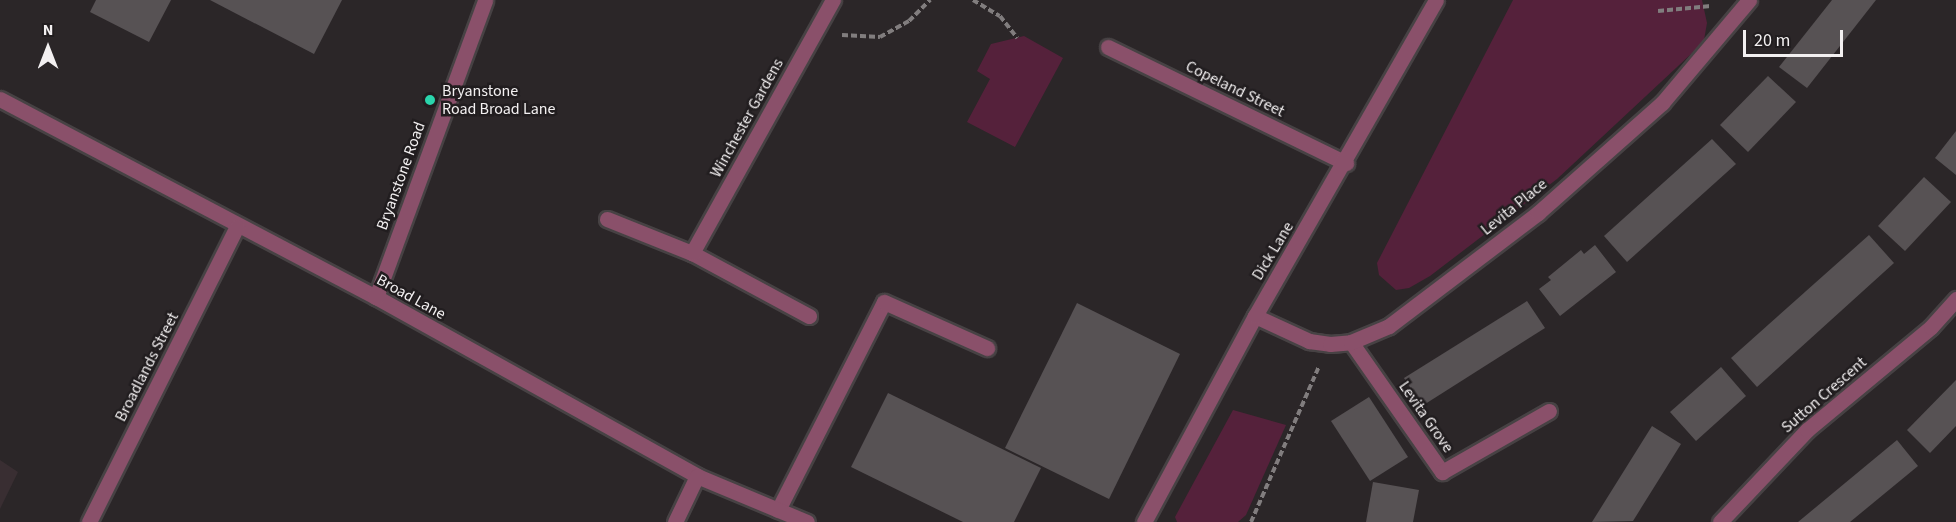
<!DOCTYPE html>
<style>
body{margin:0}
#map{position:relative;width:1956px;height:522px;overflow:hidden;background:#2b2628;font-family:"Source Sans 3",sans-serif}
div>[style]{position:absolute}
.built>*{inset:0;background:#392e32}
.green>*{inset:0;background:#55213b}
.building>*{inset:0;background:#575254}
.path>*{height:4px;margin-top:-2px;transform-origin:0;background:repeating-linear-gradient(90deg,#817d7e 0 6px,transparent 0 9px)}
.roads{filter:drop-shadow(2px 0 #474244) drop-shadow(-2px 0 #474244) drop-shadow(0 2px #474244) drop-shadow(0 -2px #474244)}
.service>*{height:15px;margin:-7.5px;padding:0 7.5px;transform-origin:7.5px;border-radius:7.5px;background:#8a506a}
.minor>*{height:15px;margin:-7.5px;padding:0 7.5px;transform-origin:7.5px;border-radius:7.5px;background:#8a506a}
.tertiary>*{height:15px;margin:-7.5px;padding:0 7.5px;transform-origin:7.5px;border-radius:7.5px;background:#8a506a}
.dots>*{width:16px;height:16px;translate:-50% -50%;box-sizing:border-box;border:3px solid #211d1f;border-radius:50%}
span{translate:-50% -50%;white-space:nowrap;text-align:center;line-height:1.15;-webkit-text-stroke:5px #211d1f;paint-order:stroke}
.street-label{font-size:16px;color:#f3f0f1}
.poi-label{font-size:16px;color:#f3f0f1}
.left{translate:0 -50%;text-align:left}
.north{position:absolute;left:18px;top:18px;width:60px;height:60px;-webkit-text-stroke:4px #211d1f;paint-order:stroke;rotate:0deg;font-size:16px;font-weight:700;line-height:24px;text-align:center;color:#f3f0f1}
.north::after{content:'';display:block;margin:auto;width:21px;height:27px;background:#f3f0f1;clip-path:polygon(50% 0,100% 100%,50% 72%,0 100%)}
.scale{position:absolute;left:1743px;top:30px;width:100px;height:27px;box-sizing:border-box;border:3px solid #f3f0f1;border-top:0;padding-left:8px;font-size:18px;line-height:21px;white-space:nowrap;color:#f3f0f1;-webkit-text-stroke:4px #211d1f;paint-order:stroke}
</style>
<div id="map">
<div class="built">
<div style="clip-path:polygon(0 460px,18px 472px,0 509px)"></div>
</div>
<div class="green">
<div style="clip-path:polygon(1513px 0,1702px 0,1707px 23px,1704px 40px,1691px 54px,1557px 179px,1430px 276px,1409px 288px,1396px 290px,1379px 275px,1377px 263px)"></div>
<div style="clip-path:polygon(1024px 36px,1063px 58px,1015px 147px,967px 122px,990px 79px,977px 71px,991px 44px)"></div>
<div style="clip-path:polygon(1233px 410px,1286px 425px,1246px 515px,1238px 522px,1177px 522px,1175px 517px)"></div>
</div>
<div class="building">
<div style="clip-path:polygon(96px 0,171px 0,149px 42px,90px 12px)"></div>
<div style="clip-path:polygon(210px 0,342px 0,314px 54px)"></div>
<div style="clip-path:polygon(1832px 0,1876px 0,1807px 88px,1779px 67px)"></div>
<div style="clip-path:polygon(1768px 76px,1796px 102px,1748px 152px,1720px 125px)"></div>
<div style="clip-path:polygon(1956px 131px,1956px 175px,1935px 158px)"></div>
<div style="clip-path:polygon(1712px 139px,1736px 164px,1627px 262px,1604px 236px)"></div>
<div style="clip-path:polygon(1924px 177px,1951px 202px,1905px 251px,1878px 226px)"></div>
<div style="clip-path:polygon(1869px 235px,1894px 263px,1757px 387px,1731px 358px)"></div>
<div style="clip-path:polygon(1595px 245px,1616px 272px,1560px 316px,1539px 289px,1551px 280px,1548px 277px,1581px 250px,1584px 254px)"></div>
<div style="clip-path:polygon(1527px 301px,1545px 328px,1422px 406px,1404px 378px)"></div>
<div style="clip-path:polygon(1077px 303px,1180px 354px,1109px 499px,1005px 448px)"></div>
<div style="clip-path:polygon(1721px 367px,1746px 396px,1696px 441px,1670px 412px)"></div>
<div style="clip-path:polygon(1956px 380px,1956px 426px,1930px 453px,1907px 430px)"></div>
<div style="clip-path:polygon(888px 393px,1041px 468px,1014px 522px,963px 522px,851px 467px)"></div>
<div style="clip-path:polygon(1369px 397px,1408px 457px,1370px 481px,1331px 421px)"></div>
<div style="clip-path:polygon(1652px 426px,1681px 444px,1633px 521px,1592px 522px)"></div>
<div style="clip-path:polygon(1897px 440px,1918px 466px,1850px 522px,1798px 522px)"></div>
<div style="clip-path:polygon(1373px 482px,1419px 490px,1413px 522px,1366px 522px)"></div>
</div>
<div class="path">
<div style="left:973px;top:0;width:31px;rotate:31deg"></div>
<div style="left:1000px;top:16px;width:28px;rotate:52deg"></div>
<div style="left:1658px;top:11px;width:53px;rotate:-5.4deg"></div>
<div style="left:842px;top:35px;width:38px;rotate:3deg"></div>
<div style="left:880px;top:37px;width:33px;rotate:-29deg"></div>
<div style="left:909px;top:21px;width:30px;rotate:-45deg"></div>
<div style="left:1251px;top:522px;width:170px;rotate:-66.4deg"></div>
</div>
<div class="roads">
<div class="service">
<div style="left:1351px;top:342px;width:159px;rotate:55deg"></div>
<div style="left:1442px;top:472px;width:123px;rotate:-29.7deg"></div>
<div style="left:778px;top:510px;width:233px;rotate:-63deg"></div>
<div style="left:884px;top:302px;width:113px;rotate:24.1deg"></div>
</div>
<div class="minor">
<div style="left:1108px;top:47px;width:265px;rotate:26deg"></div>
<div style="left:0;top:99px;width:425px;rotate:27.8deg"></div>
<div style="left:376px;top:297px;width:368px;rotate:29.1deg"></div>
<div style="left:697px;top:476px;width:119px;rotate:22.7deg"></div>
<div style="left:607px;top:219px;width:92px;rotate:21.8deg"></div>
<div style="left:692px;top:253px;width:133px;rotate:28.3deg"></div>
<div style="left:692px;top:253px;width:290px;rotate:-60.9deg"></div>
<div style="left:376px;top:297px;width:316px;rotate:-69.8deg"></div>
<div style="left:1255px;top:316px;width:60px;rotate:24.8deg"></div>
<div style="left:1309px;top:341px;width:21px;rotate:8deg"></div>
<div style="left:1330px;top:344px;width:21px;rotate:-5deg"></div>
<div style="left:1351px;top:342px;width:41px;rotate:-22.8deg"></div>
<div style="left:1389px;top:326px;width:187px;rotate:-37.2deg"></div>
<div style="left:1538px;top:213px;width:166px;rotate:-41.6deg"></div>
<div style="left:1662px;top:103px;width:135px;rotate:-49.8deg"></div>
<div style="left:89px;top:522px;width:330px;rotate:-63.4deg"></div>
<div style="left:675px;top:522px;width:51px;rotate:-64.4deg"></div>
<div style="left:1720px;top:522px;width:127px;rotate:-46.6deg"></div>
<div style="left:1807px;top:430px;width:161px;rotate:-39.7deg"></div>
<div style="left:1931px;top:327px;width:38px;rotate:-48deg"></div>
</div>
<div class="tertiary">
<div style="left:1144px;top:522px;width:234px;rotate:-61.7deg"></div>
<div style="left:1255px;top:316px;width:364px;rotate:-60.2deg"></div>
</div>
</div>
<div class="dots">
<div style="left:430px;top:100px;background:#2ad5ac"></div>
</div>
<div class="street-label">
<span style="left:1235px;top:89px;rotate:26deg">Copeland Street</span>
<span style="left:747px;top:118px;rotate:-61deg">Winchester Gardens</span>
<span style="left:401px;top:176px;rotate:-70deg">Bryanstone Road</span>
<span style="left:1514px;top:207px;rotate:-39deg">Levita Place</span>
<span style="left:1273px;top:251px;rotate:-59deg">Dick Lane</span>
<span style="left:411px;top:297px;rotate:29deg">Broad Lane</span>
<span style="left:147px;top:367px;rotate:-63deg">Broadlands Street</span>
<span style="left:1824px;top:395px;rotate:-41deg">Sutton Crescent</span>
<span style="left:1426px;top:417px;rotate:55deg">Levita Grove</span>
</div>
<div class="poi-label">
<span class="left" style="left:442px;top:100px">Bryanstone<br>Road Broad Lane</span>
</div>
<div class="north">N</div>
<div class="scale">20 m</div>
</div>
